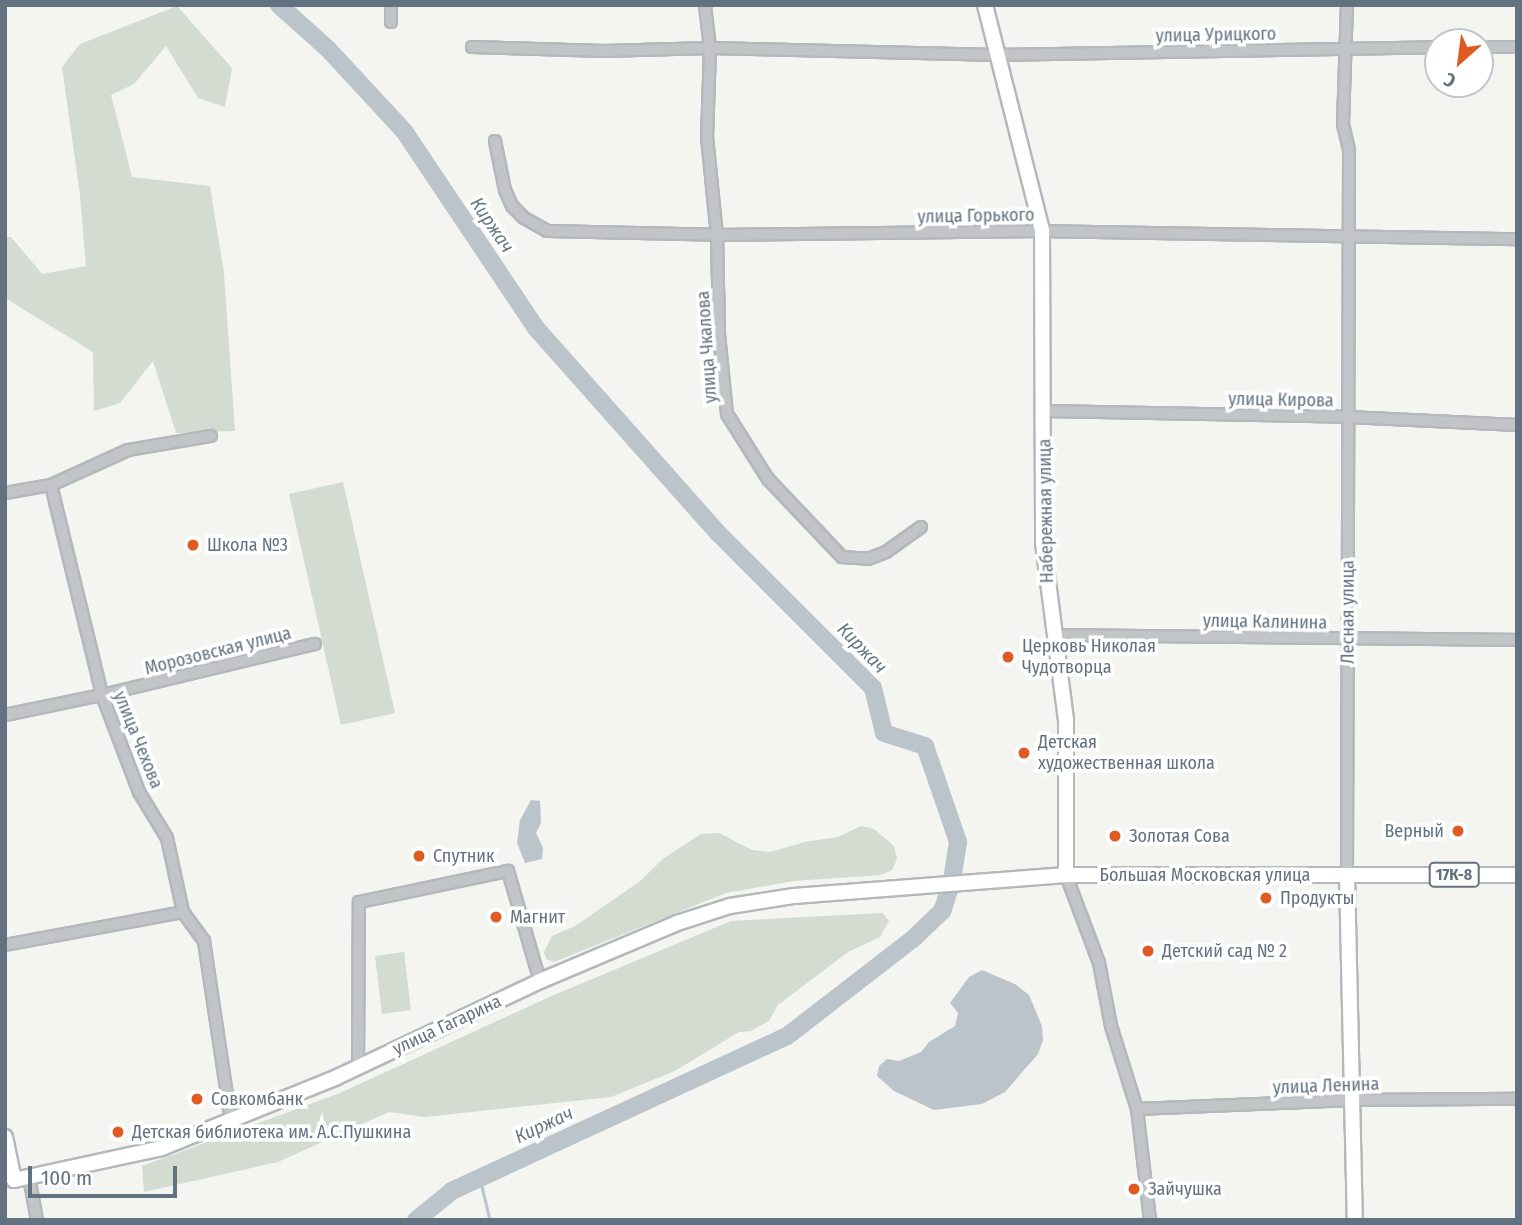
<!DOCTYPE html>
<meta charset="utf-8">
<style>
body{margin:0}
#map{position:relative;width:1522px;height:1225px;overflow:hidden;background:#f4f4f0;font-family:"Fira Sans Condensed",sans-serif}
div>[style]{position:absolute}
.green>*{inset:0;background:#d4dbd1}
.water>*{inset:0;background:#bac4ca}
.stream>*{height:2.5px;margin:-1.25px;padding:0 1.25px;transform-origin:1.25px;border-radius:1.25px;background:#bac4ca}
.river>*{height:18px;margin:-9px;padding:0 9px;transform-origin:9px;border-radius:9px;background:#bac4ca}
.roads{filter:drop-shadow(2px 0 #b4b8bc) drop-shadow(-2px 0 #b4b8bc) drop-shadow(0 2px #b4b8bc) drop-shadow(0 -2px #b4b8bc)}
.street>*{height:10px;margin:-5px;padding:0 5px;transform-origin:5px;border-radius:5px;background:#c1c5c8}
.secondary>*{height:14px;margin:-7px;padding:0 7px;transform-origin:7px;border-radius:7px;background:#fff}
.primary>*{height:14px;margin:-7px;padding:0 7px;transform-origin:7px;border-radius:7px;background:#fff}
.dots>*{width:19px;height:19px;translate:-50% -50%;box-sizing:border-box;border:4px solid #fff;border-radius:50%}
span{translate:-50% -50%;white-space:nowrap;text-align:center;line-height:1.15;-webkit-text-stroke:7px #fff;paint-order:stroke}
.shield-label span{padding:2px 5px;background:#fff;border:2px solid;border-radius:5px;-webkit-text-stroke-width:0}
.shield-label{font-size:16px;color:#637280;font-weight:700}
.street-label{font-size:18px;color:#637280}
.poi-label{font-size:18px;color:#637280}
.left{translate:0 -50%;text-align:left}
.right{translate:-100% -50%;text-align:right}
.water-label{font-size:19px;color:#637a85;font-style:italic}
.frame{position:absolute;inset:0;border:7px solid #637280;pointer-events:none}
.north{position:absolute;left:1424px;top:28px;width:70px;height:70px;box-sizing:border-box;background:#fff;border:2px solid #c1c7cc;border-radius:50%;rotate:208deg;font-size:19px;font-weight:700;line-height:28px;text-align:center;color:#637280}
.north::after{content:'';display:block;margin:auto;width:24px;height:32px;background:#e05a23;clip-path:polygon(50% 0,100% 100%,50% 72%,0 100%)}
.scale{position:absolute;left:28px;top:1166px;width:149px;height:32px;box-sizing:border-box;border:4px solid #637280;border-top:0;padding-left:9px;font-size:21px;line-height:24px;white-space:nowrap;color:#637280;-webkit-text-stroke:5px #fff;paint-order:stroke}
</style>
<div id="map">
<div class="green">
<div style="clip-path:polygon(177px 6px,232px 68px,225px 107px,198px 98px,166px 46px,134px 84px,111px 95px,132px 177px,210px 186px,224px 273px,235px 431px,176px 433px,153px 361px,120px 403px,94px 411px,93px 352px,5px 298px,5px 237px,11px 237px,42px 274px,86px 266px,80px 195px,62px 67px,80px 44px)"></div>
<div style="clip-path:polygon(343px 482px,395px 713px,341px 725px,289px 494px)"></div>
<div style="clip-path:polygon(861px 826px,874px 829px,894px 846px,897px 859px,892px 870px,881px 875px,794px 881px,726px 893px,554px 962px,546px 959px,544px 952px,552px 936px,575px 926px,639px 882px,664px 858px,701px 834px,719px 833px,752px 850px,770px 852px,805px 842px,838px 837px)"></div>
<div style="clip-path:polygon(882px 913px,889px 921px,880px 937px,848px 952px,778px 1005px,769px 1021px,751px 1031px,739px 1032px,675px 1071px,611px 1097px,425px 1117px,389px 1112px,278px 1162px,144px 1192px,142px 1166px,340px 1093px,547px 998px,731px 921px)"></div>
<div style="clip-path:polygon(404px 952px,411px 1010px,382px 1014px,375px 956px)"></div>
</div>
<div class="water">
<div style="clip-path:polygon(531px 800px,540px 801px,541px 823px,536px 833px,543px 848px,542px 859px,525px 863px,517px 843px,520px 820px)"></div>
<div style="clip-path:polygon(982px 970px,1015px 984px,1029px 995px,1042px 1026px,1043px 1040px,1038px 1054px,1005px 1092px,982px 1104px,934px 1110px,894px 1091px,877px 1076px,879px 1066px,887px 1059px,899px 1061px,921px 1052px,929px 1042px,955px 1026px,958px 1013px,950px 1003px,969px 977px)"></div>
</div>
<div class="stream">
<div style="left:480px;top:1178px;width:43px;rotate:76.6deg"></div>
</div>
<div class="river">
<div style="left:279px;top:5px;width:66px;rotate:41.9deg"></div>
<div style="left:328px;top:49px;width:112px;rotate:47.2deg"></div>
<div style="left:404px;top:131px;width:236px;rotate:56.2deg"></div>
<div style="left:535px;top:327px;width:276px;rotate:48.4deg"></div>
<div style="left:718px;top:533px;width:219px;rotate:45deg"></div>
<div style="left:873px;top:688px;width:46px;rotate:76.3deg"></div>
<div style="left:884px;top:733px;width:43px;rotate:17.6deg"></div>
<div style="left:925px;top:746px;width:102px;rotate:71deg"></div>
<div style="left:958px;top:842px;width:39px;rotate:99deg"></div>
<div style="left:952px;top:881px;width:32px;rotate:108deg"></div>
<div style="left:942px;top:911px;width:39px;rotate:136deg"></div>
<div style="left:914px;top:938px;width:160px;rotate:142.3deg"></div>
<div style="left:787px;top:1036px;width:369px;rotate:155.2deg"></div>
<div style="left:452px;top:1191px;width:46px;rotate:141.1deg"></div>
</div>
<div class="roads">
<div class="street">
<div style="left:705px;top:5px;width:43px;rotate:83.4deg"></div>
<div style="left:710px;top:48px;width:89px;rotate:91.9deg"></div>
<div style="left:707px;top:137px;width:99px;rotate:84.2deg"></div>
<div style="left:717px;top:235px;width:99px;rotate:88.8deg"></div>
<div style="left:719px;top:334px;width:80px;rotate:84.3deg"></div>
<div style="left:727px;top:414px;width:77px;rotate:57.8deg"></div>
<div style="left:768px;top:479px;width:108px;rotate:46.5deg"></div>
<div style="left:842px;top:557px;width:26px;rotate:4deg"></div>
<div style="left:868px;top:559px;width:19px;rotate:-21deg"></div>
<div style="left:886px;top:552px;width:43px;rotate:-35.5deg"></div>
<div style="left:391px;top:22px;width:17px;rotate:-90deg"></div>
<div style="left:472px;top:47px;width:132px;rotate:1.7deg"></div>
<div style="left:604px;top:51px;width:106px;rotate:-1.6deg"></div>
<div style="left:710px;top:48px;width:286px;rotate:1.4deg"></div>
<div style="left:996px;top:55px;width:442px;rotate:-1deg"></div>
<div style="left:1480px;top:47px;width:37px"></div>
<div style="left:495px;top:141px;width:50px;rotate:78.5deg"></div>
<div style="left:505px;top:190px;width:17px;rotate:66deg"></div>
<div style="left:512px;top:206px;width:17px;rotate:45deg"></div>
<div style="left:524px;top:218px;width:26px;rotate:29deg"></div>
<div style="left:547px;top:231px;width:170px;rotate:1.3deg"></div>
<div style="left:717px;top:235px;width:325px;rotate:-0.7deg"></div>
<div style="left:1042px;top:231px;width:475px;rotate:1deg"></div>
<div style="left:1045px;top:411px;width:303px;rotate:1.1deg"></div>
<div style="left:1348px;top:417px;width:169px;rotate:2.7deg"></div>
<div style="left:51px;top:485px;width:216px;rotate:76.3deg"></div>
<div style="left:102px;top:695px;width:104px;rotate:69.1deg"></div>
<div style="left:139px;top:792px;width:54px;rotate:58.7deg"></div>
<div style="left:167px;top:838px;width:76px;rotate:77.8deg"></div>
<div style="left:183px;top:912px;width:36px;rotate:54deg"></div>
<div style="left:204px;top:941px;width:183px;rotate:81.5deg"></div>
<div style="left:5px;top:493px;width:47px;rotate:-9.9deg"></div>
<div style="left:51px;top:485px;width:85px;rotate:-24.4deg"></div>
<div style="left:128px;top:450px;width:84px;rotate:-9.6deg"></div>
<div style="left:1054px;top:635px;width:463px;rotate:0.6deg"></div>
<div style="left:5px;top:715px;width:99px;rotate:-11.7deg"></div>
<div style="left:102px;top:695px;width:219px;rotate:-13.5deg"></div>
<div style="left:1066px;top:875px;width:94px;rotate:69.4deg"></div>
<div style="left:1099px;top:963px;width:64px;rotate:79.2deg"></div>
<div style="left:1111px;top:1026px;width:87px;rotate:72.6deg"></div>
<div style="left:1137px;top:1109px;width:112px;rotate:83.3deg"></div>
<div style="left:1347px;top:875px;width:725px;rotate:-89.84deg"></div>
<div style="left:1349px;top:150px;width:27px;rotate:-103deg"></div>
<div style="left:1343px;top:124px;width:119px;rotate:-88.1deg"></div>
<div style="left:5px;top:945px;width:181px;rotate:-10.5deg"></div>
<div style="left:358px;top:1067px;width:165px;rotate:-89.7deg"></div>
<div style="left:359px;top:902px;width:152px;rotate:-11.8deg"></div>
<div style="left:508px;top:871px;width:115px;rotate:73.8deg"></div>
<div style="left:1137px;top:1109px;width:217px;rotate:-2.4deg"></div>
<div style="left:1354px;top:1100px;width:163px;rotate:-0.4deg"></div>
<div style="left:29px;top:1177px;width:44px;rotate:79.5deg"></div>
</div>
<div class="secondary">
<div style="left:985px;top:5px;width:233px;rotate:75.8deg"></div>
<div style="left:1042px;top:231px;width:312px;rotate:89.8deg"></div>
<div style="left:1043px;top:543px;width:177px;rotate:82.6deg"></div>
<div style="left:1066px;top:719px;width:156px;rotate:90deg"></div>
<div style="left:1347px;top:875px;width:345px;rotate:88.7deg"></div>
</div>
<div class="primary">
<div style="left:5px;top:1137px;width:44px;rotate:78.2deg"></div>
<div style="left:14px;top:1180px;width:151px;rotate:-12.2deg"></div>
<div style="left:162px;top:1148px;width:187px;rotate:-22deg"></div>
<div style="left:335px;top:1078px;width:227px;rotate:-25.3deg"></div>
<div style="left:540px;top:981px;width:149px;rotate:-22.9deg"></div>
<div style="left:677px;top:923px;width:56px;rotate:-17.8deg"></div>
<div style="left:730px;top:906px;width:65px;rotate:-8.9deg"></div>
<div style="left:794px;top:896px;width:273px;rotate:-4.4deg"></div>
<div style="left:1066px;top:875px;width:451px"></div>
</div>
</div>
<div class="dots">
<div style="left:193px;top:545px;background:#e05a23"></div>
<div style="left:1008px;top:657px;background:#e05a23"></div>
<div style="left:1024px;top:753px;background:#e05a23"></div>
<div style="left:1458px;top:831px;background:#e05a23"></div>
<div style="left:1115px;top:836px;background:#e05a23"></div>
<div style="left:419px;top:856px;background:#e05a23"></div>
<div style="left:1266px;top:898px;background:#e05a23"></div>
<div style="left:496px;top:917px;background:#e05a23"></div>
<div style="left:1148px;top:951px;background:#e05a23"></div>
<div style="left:197px;top:1099px;background:#e05a23"></div>
<div style="left:118px;top:1132px;background:#e05a23"></div>
<div style="left:1134px;top:1189px;background:#e05a23"></div>
</div>
<div class="shield-label">
<span style="left:1454px;top:875px">17К-8</span>
</div>
<div class="street-label">
<span style="left:1216px;top:35px;rotate:-1deg">улица Урицкого</span>
<span style="left:976px;top:216px;rotate:-1deg">улица Горького</span>
<span style="left:707px;top:347px;rotate:-94deg">улица Чкалова</span>
<span style="left:1281px;top:400px;rotate:1deg">улица Кирова</span>
<span style="left:1046px;top:511px;rotate:-91deg">Набережная улица</span>
<span style="left:1348px;top:612px;rotate:-90deg">Лесная улица</span>
<span style="left:1265px;top:622px;rotate:1deg">улица Калинина</span>
<span style="left:218px;top:651px;rotate:-14deg">Морозовская улица</span>
<span style="left:138px;top:740px;rotate:68deg">улица Чехова</span>
<span style="left:1205px;top:875px">Большая Московская улица</span>
<span style="left:447px;top:1025px;rotate:-25deg">улица Гагарина</span>
<span style="left:1326px;top:1086px;rotate:-2deg">улица Ленина</span>
</div>
<div class="poi-label">
<span class="left" style="left:207px;top:545px">Школа №3</span>
<span class="left" style="left:1022px;top:657px">Церковь Николая<br>Чудотворца</span>
<span class="left" style="left:1038px;top:753px">Детская<br>художественная школа</span>
<span class="right" style="left:1444px;top:831px">Верный</span>
<span class="left" style="left:1129px;top:836px">Золотая Сова</span>
<span class="left" style="left:433px;top:856px">Спутник</span>
<span class="left" style="left:1280px;top:898px">Продукты</span>
<span class="left" style="left:510px;top:917px">Магнит</span>
<span class="left" style="left:1162px;top:951px">Детский сад № 2</span>
<span class="left" style="left:211px;top:1099px">Совкомбанк</span>
<span class="left" style="left:132px;top:1132px">Детская библиотека им. А.С.Пушкина</span>
<span class="left" style="left:1148px;top:1189px">Зайчушка</span>
</div>
<div class="water-label">
<span style="left:492px;top:225px;rotate:56deg">Киржач</span>
<span style="left:862px;top:648px;rotate:46deg">Киржач</span>
<span style="left:544px;top:1125px;rotate:-25deg">Киржач</span>
</div>
<div class="frame"></div>
<div class="north">С</div>
<div class="scale">100 m</div>
</div>
